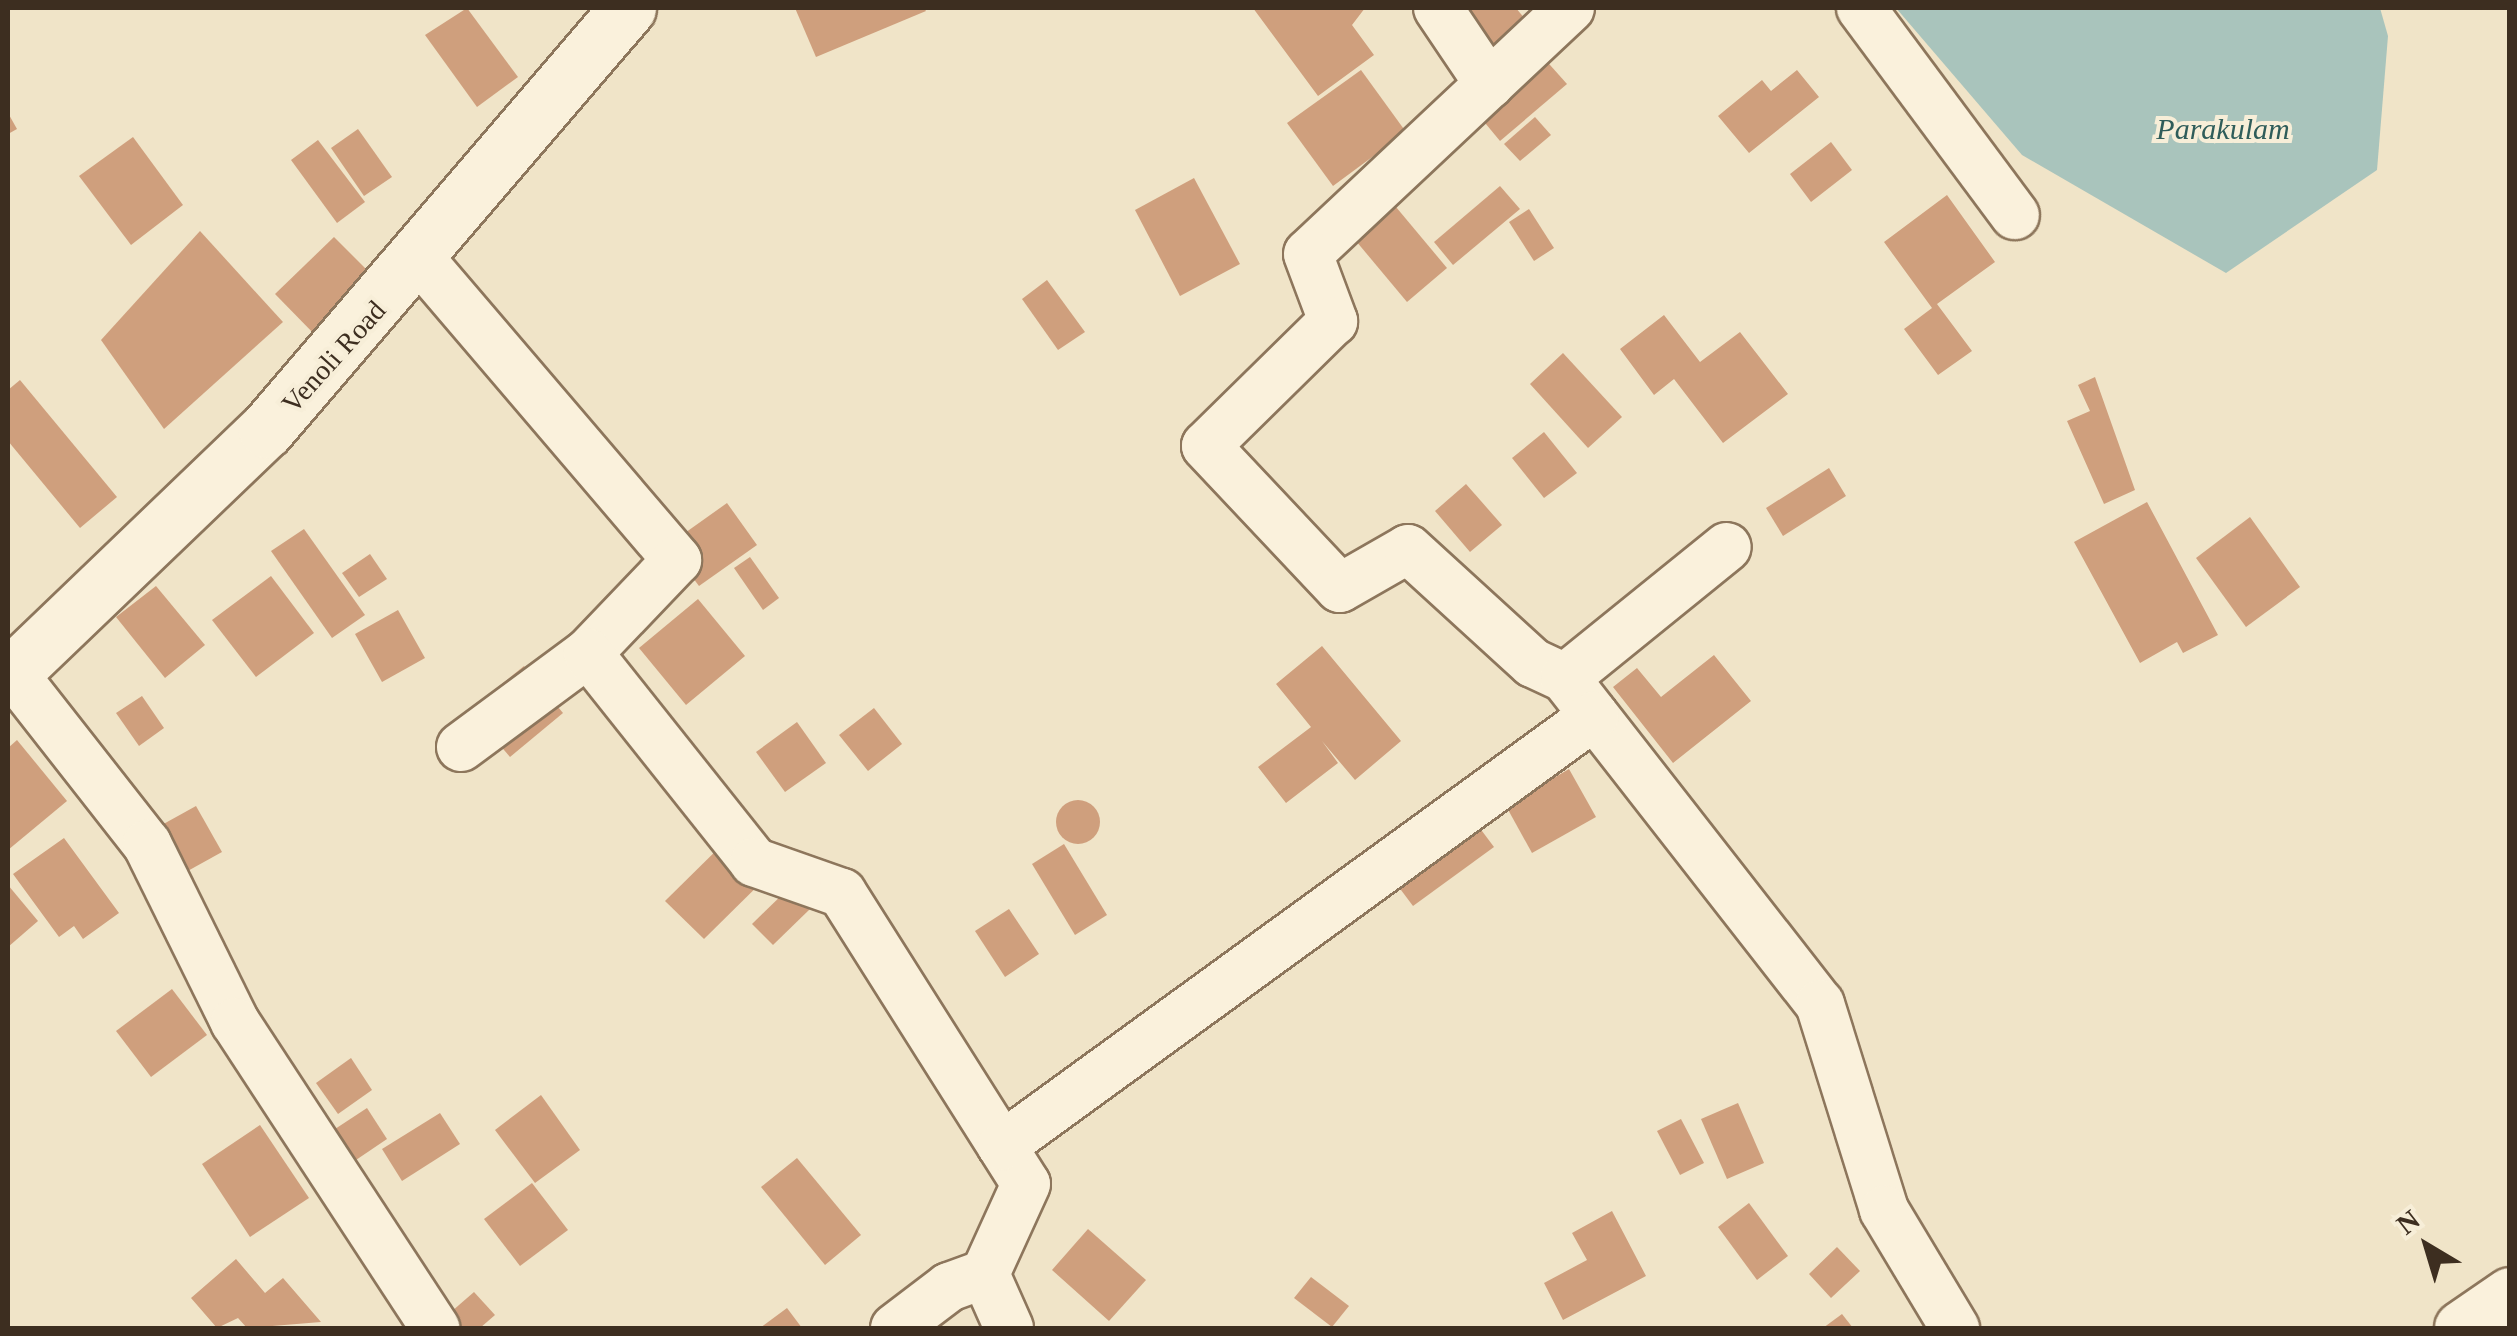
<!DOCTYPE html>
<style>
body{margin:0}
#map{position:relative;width:2517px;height:1336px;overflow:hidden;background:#f0e4c8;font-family:"Times New Roman",serif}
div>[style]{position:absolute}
.water>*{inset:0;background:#a9c4bc}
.building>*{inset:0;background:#cf9f7d}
.round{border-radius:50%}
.roads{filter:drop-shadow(2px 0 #8d765c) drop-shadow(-2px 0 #8d765c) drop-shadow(0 2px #8d765c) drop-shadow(0 -2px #8d765c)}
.minor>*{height:48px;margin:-24px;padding:0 24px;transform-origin:24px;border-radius:24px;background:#faf1dc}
.tertiary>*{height:55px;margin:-27.5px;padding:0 27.5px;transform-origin:27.5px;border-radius:27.5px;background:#faf1dc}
span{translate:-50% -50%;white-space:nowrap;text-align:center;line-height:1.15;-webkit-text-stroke:8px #f7eed8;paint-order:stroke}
.street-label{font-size:28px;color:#3d2e20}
.water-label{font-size:30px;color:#2f5d5a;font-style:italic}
.frame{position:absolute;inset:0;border:10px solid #3d2e20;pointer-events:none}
.north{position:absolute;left:2377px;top:1196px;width:100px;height:100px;-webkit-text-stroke:8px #f7eed8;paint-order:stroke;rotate:322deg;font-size:28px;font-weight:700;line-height:40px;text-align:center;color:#3d2e20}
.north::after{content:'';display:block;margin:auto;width:35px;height:45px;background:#3d2e20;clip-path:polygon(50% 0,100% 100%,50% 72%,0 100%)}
</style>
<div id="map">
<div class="water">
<div style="clip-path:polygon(1896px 8px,2380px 8px,2388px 36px,2377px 170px,2226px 273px,2022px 155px)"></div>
</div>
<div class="building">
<div style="clip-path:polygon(467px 8px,518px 77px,477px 107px,425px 35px)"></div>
<div style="clip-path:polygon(795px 8px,924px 8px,926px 11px,816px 57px)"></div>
<div style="clip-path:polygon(1253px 8px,1365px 8px,1352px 25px,1374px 55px,1318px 96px)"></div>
<div style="clip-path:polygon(1461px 8px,1516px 8px,1525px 19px,1491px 46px)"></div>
<div style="clip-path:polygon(1542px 56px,1567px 84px,1500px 141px,1476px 112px)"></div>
<div style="clip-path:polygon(1361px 70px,1406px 132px,1333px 186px,1287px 123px)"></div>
<div style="clip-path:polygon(1797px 70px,1819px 97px,1749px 153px,1718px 116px,1762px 80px,1771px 91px)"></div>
<div style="clip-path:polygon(8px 113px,17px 129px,8px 134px)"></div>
<div style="clip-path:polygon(1535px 117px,1551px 135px,1520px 161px,1504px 144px)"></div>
<div style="clip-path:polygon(358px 129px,392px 177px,364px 196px,331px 148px)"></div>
<div style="clip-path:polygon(133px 137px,183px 205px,131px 245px,79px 176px)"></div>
<div style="clip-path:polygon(318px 140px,365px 202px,337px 223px,291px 160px)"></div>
<div style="clip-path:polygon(1831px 142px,1852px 170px,1811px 202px,1790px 174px)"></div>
<div style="clip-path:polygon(1194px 178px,1240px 264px,1180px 296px,1135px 210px)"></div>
<div style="clip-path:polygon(1500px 186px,1520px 209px,1453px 265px,1434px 242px)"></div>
<div style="clip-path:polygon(1947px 195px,1995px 262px,1937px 304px,1972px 351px,1938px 375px,1904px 329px,1932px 308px,1884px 242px)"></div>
<div style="clip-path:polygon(1391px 201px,1447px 268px,1407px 302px,1351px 235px)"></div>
<div style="clip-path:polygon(1529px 209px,1554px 248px,1534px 261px,1509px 222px)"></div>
<div style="clip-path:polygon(200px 231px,283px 322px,164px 429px,101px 340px)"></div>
<div style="clip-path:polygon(334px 237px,378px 281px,319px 339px,275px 294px)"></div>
<div style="clip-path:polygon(1047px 280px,1085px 332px,1058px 350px,1022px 299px)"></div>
<div style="clip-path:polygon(1664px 315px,1700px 362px,1740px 332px,1788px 394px,1723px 443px,1674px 379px,1654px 395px,1620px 349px)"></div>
<div style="clip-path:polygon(1563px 353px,1622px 417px,1588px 448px,1530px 384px)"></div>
<div style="clip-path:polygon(2095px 377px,2135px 490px,2104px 504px,2067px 421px,2090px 411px,2078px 385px)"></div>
<div style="clip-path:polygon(20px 380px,117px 497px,80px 528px,8px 441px,8px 390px)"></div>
<div style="clip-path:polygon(1544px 432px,1577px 473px,1544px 498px,1512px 458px)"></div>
<div style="clip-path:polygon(1829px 468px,1846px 496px,1783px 536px,1766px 508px)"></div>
<div style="clip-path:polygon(1466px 484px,1502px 525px,1470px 552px,1435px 511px)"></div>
<div style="clip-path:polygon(2147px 502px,2218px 635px,2183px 653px,2177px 642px,2140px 663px,2074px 542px)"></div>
<div style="clip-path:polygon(727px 503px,757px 545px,699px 586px,668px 545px)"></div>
<div style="clip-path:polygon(2250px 517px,2300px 587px,2246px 627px,2196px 558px)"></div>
<div style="clip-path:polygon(304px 529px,365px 615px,332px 638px,271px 551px)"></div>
<div style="clip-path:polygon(370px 554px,387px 579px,359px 597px,342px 573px)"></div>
<div style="clip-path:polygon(750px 557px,779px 598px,763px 610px,734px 568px)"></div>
<div style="clip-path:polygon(271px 576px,314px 633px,256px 677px,212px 620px)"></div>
<div style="clip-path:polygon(156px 586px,205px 645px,165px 678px,116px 617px)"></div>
<div style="clip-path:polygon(698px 599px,745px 656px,686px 705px,639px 648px)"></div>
<div style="clip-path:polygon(398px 610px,425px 658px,382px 682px,355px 634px)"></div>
<div style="clip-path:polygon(1322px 646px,1401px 741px,1355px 780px,1322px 741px,1338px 763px,1286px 803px,1258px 767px,1311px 727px,1276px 684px)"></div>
<div style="clip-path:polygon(1714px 655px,1751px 701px,1673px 763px,1613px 687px,1637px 668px,1661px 697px)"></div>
<div style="clip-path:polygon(524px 666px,563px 713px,510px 757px,470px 710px)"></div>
<div style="clip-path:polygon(142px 696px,164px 728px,139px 746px,116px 713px)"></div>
<div style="clip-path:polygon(874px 708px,902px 744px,868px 771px,839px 735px)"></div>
<div style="clip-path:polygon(797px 722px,826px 763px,785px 792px,756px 752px)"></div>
<div style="clip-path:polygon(17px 740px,67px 801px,8px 850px,8px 748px)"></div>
<div style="clip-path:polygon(1569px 769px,1596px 817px,1532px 853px,1506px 806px)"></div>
<div class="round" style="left:1056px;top:800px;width:44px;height:44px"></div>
<div style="clip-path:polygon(196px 806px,222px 852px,166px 883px,140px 837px)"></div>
<div style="clip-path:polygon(1464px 807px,1494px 847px,1413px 906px,1383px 866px)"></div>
<div style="clip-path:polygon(736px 831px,774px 870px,704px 939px,665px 901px)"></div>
<div style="clip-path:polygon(64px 838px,119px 913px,83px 939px,74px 926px,59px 937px,13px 874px)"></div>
<div style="clip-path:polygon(1064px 844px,1107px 915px,1075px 935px,1032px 864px)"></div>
<div style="clip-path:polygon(8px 885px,38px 921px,8px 947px)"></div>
<div style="clip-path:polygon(789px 888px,810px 909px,773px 945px,752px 924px)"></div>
<div style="clip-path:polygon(1009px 909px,1039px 954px,1005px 977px,975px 931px)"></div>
<div style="clip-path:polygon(172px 989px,207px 1035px,151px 1077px,116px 1031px)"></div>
<div style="clip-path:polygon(351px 1058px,372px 1090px,338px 1114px,316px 1083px)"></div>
<div style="clip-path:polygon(541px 1095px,580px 1150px,535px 1183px,495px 1130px)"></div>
<div style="clip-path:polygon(1738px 1103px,1764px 1163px,1727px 1179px,1701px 1119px)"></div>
<div style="clip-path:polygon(367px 1108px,387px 1139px,353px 1162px,332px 1131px)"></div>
<div style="clip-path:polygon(440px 1113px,460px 1144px,402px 1181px,382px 1149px)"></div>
<div style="clip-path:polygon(1681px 1119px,1704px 1163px,1680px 1175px,1657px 1131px)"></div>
<div style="clip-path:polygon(260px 1125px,309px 1198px,250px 1237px,202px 1164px)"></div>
<div style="clip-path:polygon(797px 1158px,861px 1235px,825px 1265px,761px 1187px)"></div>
<div style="clip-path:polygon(532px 1183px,568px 1230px,520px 1266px,484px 1219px)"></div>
<div style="clip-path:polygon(1749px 1203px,1788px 1256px,1757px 1280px,1718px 1227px)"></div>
<div style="clip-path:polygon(1612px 1211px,1646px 1276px,1563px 1320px,1544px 1283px,1587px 1260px,1572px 1233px)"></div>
<div style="clip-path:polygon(1088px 1229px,1146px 1280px,1109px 1321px,1052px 1270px)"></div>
<div style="clip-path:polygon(1837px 1247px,1860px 1271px,1831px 1298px,1809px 1274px)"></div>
<div style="clip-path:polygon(236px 1259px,265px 1293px,283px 1278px,321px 1322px,247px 1328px,238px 1318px,217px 1328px,191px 1298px)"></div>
<div style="clip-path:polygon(1311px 1277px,1349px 1306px,1332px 1327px,1294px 1298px)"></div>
<div style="clip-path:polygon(474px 1292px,495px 1315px,480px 1328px,453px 1328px,444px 1318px)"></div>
<div style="clip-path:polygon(787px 1308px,802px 1328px,760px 1328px)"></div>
<div style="clip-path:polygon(1842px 1314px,1853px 1328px,1823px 1328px)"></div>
</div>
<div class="roads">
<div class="minor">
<div style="left:1438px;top:8px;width:92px;rotate:56.1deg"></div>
<div style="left:1570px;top:8px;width:359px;rotate:136.8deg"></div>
<div style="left:1308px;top:254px;width:72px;rotate:69.5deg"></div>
<div style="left:1333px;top:321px;width:178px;rotate:135.5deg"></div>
<div style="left:1206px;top:446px;width:195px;rotate:46.7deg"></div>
<div style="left:1340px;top:588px;width:78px;rotate:-29.8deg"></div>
<div style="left:1408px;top:549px;width:169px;rotate:42.4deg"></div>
<div style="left:1533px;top:663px;width:35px;rotate:25deg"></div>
<div style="left:1565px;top:678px;width:414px;rotate:52deg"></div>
<div style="left:1820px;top:1004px;width:216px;rotate:72.7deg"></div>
<div style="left:1884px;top:1210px;width:138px;rotate:59deg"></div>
<div style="left:1861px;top:8px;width:258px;rotate:53.4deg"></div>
<div style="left:420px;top:259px;width:396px;rotate:49.5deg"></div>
<div style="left:677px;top:560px;width:129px;rotate:133.7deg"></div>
<div style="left:12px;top:672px;width:219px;rotate:51.9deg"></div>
<div style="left:147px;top:844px;width:199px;rotate:63.7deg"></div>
<div style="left:235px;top:1022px;width:366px;rotate:56.8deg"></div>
<div style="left:1565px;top:678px;width:208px;rotate:-39deg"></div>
<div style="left:461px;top:747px;width:158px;rotate:-36.5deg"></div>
<div style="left:588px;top:653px;width:267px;rotate:51.5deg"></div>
<div style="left:754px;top:862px;width:93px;rotate:19.4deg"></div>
<div style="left:842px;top:893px;width:344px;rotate:57.7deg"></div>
<div style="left:1026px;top:1184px;width:99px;rotate:114.5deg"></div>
<div style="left:1002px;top:1146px;width:732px;rotate:-35.99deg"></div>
<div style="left:895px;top:1328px;width:68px;rotate:-37.2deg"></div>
<div style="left:949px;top:1287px;width:38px;rotate:-20deg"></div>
<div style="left:985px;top:1274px;width:59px;rotate:66deg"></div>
</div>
<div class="tertiary">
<div style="left:8px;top:677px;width:357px;rotate:-43.8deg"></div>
<div style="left:266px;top:430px;width:556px;rotate:-49.38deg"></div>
<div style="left:2462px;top:1328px;width:58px;rotate:-34.5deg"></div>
</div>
</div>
<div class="street-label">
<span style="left:334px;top:357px;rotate:-48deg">Venoli Road</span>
</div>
<div class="water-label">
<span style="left:2223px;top:129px">Parakulam</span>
</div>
<div class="frame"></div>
<div class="north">N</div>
</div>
